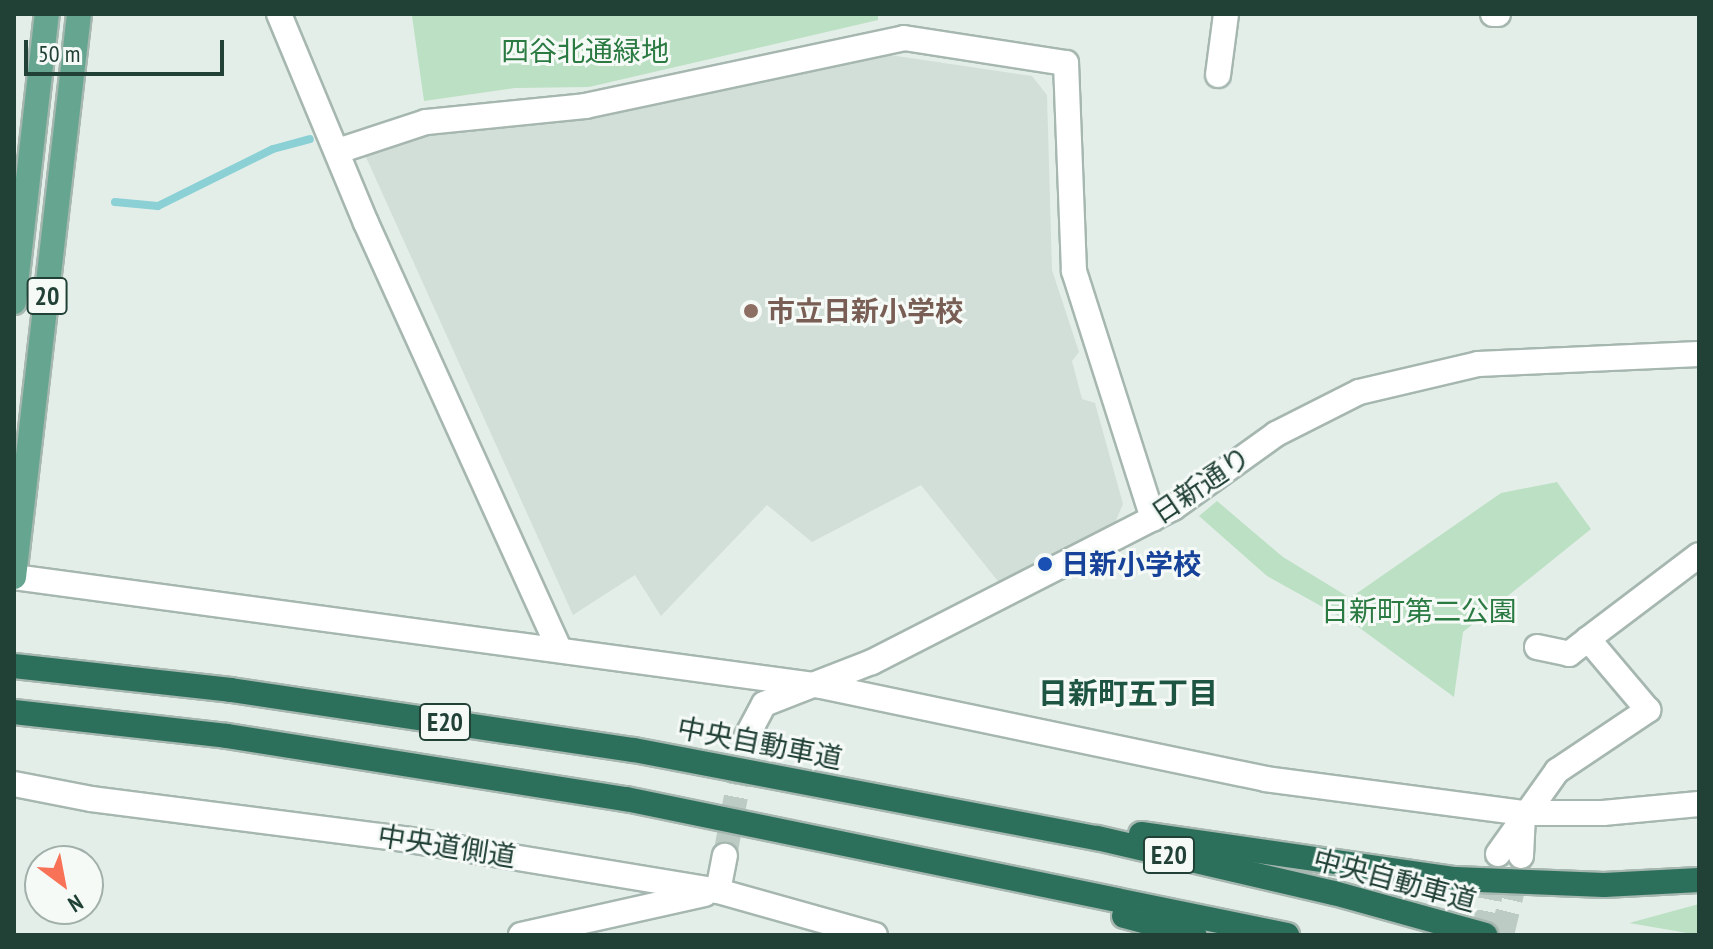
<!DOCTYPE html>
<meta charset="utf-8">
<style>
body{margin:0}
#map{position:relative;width:1713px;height:949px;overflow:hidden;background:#e4eee9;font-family:"PT Sans Narrow","Noto Sans JP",sans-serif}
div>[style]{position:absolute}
.built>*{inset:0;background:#d2ded8}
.green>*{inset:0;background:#bce0c3}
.stream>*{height:8px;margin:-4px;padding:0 4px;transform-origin:4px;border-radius:4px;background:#8ad0d5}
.minor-tunnel>*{height:24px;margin-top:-12px;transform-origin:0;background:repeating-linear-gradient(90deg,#bdcbc5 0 24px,transparent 0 36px)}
.roads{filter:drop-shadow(2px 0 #a6b7b0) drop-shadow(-2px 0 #a6b7b0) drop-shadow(0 2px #a6b7b0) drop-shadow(0 -2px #a6b7b0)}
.minor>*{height:24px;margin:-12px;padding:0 12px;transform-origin:12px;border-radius:12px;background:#fff}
.major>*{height:24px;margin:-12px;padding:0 12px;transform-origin:12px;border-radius:12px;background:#66a690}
.highway>*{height:24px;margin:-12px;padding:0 12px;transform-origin:12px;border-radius:12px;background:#2c6f5b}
.dots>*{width:22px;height:22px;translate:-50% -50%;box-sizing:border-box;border:4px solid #f5faf7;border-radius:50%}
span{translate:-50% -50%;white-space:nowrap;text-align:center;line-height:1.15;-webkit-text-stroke:6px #f5faf7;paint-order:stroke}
.shield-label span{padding:2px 6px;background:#f5faf7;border:2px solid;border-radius:6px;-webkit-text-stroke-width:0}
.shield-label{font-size:26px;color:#224136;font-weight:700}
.park-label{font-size:28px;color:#2a7a42}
.education-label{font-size:28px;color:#785e54;font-weight:700}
.left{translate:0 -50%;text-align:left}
.street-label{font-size:28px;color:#224136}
.transit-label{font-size:28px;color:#164399;font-weight:700}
.neighbourhood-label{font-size:30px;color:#1d5442;font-weight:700}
.frame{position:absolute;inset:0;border:16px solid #224136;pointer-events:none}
.north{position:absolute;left:24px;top:845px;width:80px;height:80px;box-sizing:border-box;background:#f5faf7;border:2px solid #a1b0aa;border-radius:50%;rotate:148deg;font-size:22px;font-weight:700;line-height:32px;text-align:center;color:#224136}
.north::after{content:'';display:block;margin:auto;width:28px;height:36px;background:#f87258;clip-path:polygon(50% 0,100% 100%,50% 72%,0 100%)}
.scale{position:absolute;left:24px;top:40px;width:200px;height:36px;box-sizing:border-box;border:4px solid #224136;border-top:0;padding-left:10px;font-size:24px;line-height:28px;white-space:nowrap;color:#224136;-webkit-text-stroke:6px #f5faf7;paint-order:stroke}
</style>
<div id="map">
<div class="built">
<div style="clip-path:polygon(883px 54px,1032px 76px,1047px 95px,1052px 270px,1079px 352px,1072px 361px,1082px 399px,1095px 403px,1123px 504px,1115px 523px,1001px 585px,921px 485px,812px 542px,767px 505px,661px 616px,635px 575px,573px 615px,365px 155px,428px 131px,580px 119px)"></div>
</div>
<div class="green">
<div style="clip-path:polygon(420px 14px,878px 14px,878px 20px,589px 87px,515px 88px,424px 101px,412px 16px)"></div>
<div style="clip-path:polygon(1557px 482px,1591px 529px,1463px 632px,1454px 697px,1357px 626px,1267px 576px,1199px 516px,1217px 501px,1283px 557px,1350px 598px,1501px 493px)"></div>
<div style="clip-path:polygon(1699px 904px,1699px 935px,1629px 923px)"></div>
</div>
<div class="stream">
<div style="left:115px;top:202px;width:43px;rotate:5.3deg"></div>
<div style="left:158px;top:206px;width:128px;rotate:-26.4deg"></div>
<div style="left:273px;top:149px;width:38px;rotate:-15deg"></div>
</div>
<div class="minor-tunnel">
<div style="left:725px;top:856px;width:122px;rotate:-79.6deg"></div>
<div style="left:1483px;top:935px;width:82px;rotate:-79.5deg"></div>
<div style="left:1502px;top:935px;width:81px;rotate:-76.5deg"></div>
</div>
<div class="roads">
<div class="minor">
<div style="left:279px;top:14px;width:226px;rotate:67.4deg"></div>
<div style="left:366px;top:223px;width:468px;rotate:65.6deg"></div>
<div style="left:1493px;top:14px;width:5px"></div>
<div style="left:1218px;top:75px;width:62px;rotate:-82.5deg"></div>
<div style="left:338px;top:151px;width:93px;rotate:-18.2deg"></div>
<div style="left:426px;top:122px;width:160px;rotate:-5.7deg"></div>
<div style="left:585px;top:106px;width:326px;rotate:-12deg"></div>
<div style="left:904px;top:38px;width:164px;rotate:8.8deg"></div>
<div style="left:1066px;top:63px;width:208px;rotate:87.8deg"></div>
<div style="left:1074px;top:271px;width:260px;rotate:72.3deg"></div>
<div style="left:14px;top:577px;width:814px;rotate:7.69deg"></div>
<div style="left:821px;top:686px;width:454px;rotate:11.8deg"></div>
<div style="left:1265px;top:779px;width:260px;rotate:7.5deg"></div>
<div style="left:1523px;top:813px;width:80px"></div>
<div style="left:1603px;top:813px;width:96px;rotate:-5.4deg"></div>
<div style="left:1537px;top:647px;width:33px;rotate:12deg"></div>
<div style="left:1569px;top:654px;width:24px;rotate:-38deg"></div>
<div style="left:747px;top:736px;width:36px;rotate:-62deg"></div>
<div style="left:764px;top:704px;width:116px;rotate:-21.3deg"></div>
<div style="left:872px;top:662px;width:338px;rotate:-27.1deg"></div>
<div style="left:1173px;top:508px;width:127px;rotate:-35.7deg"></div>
<div style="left:1276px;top:434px;width:93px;rotate:-26.8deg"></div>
<div style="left:1359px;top:392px;width:122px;rotate:-13.2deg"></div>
<div style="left:1478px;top:364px;width:221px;rotate:-2.6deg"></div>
<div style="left:14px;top:784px;width:78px;rotate:11deg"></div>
<div style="left:91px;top:799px;width:322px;rotate:7.3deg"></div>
<div style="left:410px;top:840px;width:312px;rotate:9.4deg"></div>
<div style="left:718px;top:891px;width:163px;rotate:15.7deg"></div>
<div style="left:1498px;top:854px;width:102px;rotate:-54.6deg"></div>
<div style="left:1557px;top:771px;width:110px;rotate:-33.8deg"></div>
<div style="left:1648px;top:710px;width:93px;rotate:-130.2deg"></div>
<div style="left:1588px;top:639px;width:139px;rotate:-37.1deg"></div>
<div style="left:1521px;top:856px;width:41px;rotate:-87.2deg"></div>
<div style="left:718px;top:891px;width:36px;rotate:-79deg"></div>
<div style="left:521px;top:935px;width:188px;rotate:-12.6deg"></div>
</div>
<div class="major">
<div style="left:14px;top:302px;width:290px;rotate:-83.5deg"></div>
<div style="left:14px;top:577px;width:567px;rotate:-83.41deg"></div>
</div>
<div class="highway">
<div style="left:14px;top:666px;width:218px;rotate:6.3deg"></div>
<div style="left:231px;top:690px;width:407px;rotate:8.5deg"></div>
<div style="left:634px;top:750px;width:471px;rotate:10.8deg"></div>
<div style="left:1097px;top:838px;width:243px;rotate:13.1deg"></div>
<div style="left:1334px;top:893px;width:157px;rotate:15.5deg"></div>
<div style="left:14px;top:712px;width:214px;rotate:6.4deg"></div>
<div style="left:227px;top:736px;width:404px;rotate:9deg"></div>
<div style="left:626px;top:799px;width:675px;rotate:11.63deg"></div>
<div style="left:1141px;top:834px;width:317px;rotate:8.2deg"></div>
<div style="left:1455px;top:879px;width:149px;rotate:2.3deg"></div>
<div style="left:1604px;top:885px;width:95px;rotate:-3deg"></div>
<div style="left:1124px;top:916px;width:73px;rotate:15deg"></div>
</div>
</div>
<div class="dots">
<div style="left:751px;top:311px;background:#8d6e63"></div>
<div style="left:1045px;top:564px;background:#1a4fb4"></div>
</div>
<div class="shield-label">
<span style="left:47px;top:296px">20</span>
<span style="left:445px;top:722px">E20</span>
<span style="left:1169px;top:855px">E20</span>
</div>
<div class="park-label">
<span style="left:585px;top:51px">四谷北通緑地</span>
<span style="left:1419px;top:611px">日新町第二公園</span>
</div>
<div class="education-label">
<span class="left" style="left:767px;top:311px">市立日新小学校</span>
</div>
<div class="street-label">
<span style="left:1201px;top:485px;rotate:-34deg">日新通り</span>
<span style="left:760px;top:743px;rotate:11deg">中央自動車道</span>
<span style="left:447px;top:846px;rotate:9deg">中央道側道</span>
<span style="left:1395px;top:880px;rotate:15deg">中央自動車道</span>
</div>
<div class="transit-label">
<span class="left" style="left:1061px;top:564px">日新小学校</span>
</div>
<div class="neighbourhood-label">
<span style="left:1128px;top:693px">日新町五丁目</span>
</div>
<div class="frame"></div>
<div class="north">N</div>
<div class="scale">50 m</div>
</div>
